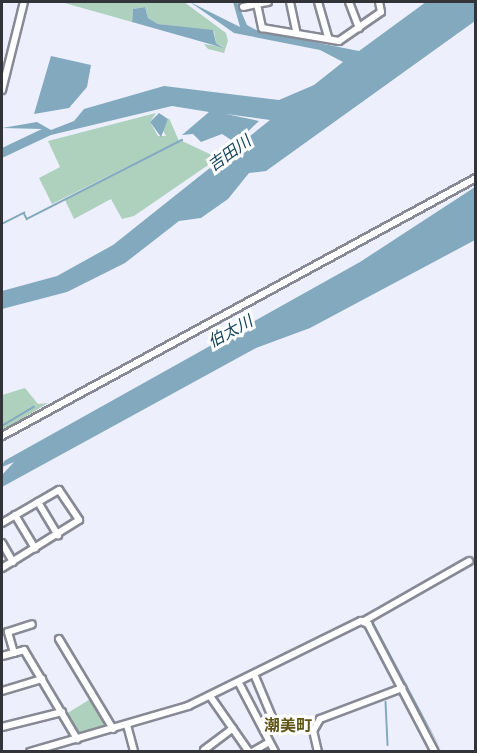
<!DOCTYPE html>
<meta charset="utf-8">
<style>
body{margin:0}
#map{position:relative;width:477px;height:753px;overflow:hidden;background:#edf0fc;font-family:Mulish,"Noto Sans JP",sans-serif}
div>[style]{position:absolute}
.green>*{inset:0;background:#aed1bd}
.water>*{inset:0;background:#83a9bf}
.stream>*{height:1.5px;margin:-0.75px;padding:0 0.75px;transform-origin:0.75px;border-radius:0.75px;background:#83a9bf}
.roads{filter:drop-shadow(2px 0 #878a95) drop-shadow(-2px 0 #878a95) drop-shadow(0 2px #878a95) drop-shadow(0 -2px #878a95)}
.minor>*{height:6px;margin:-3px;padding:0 3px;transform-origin:3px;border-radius:3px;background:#fff}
span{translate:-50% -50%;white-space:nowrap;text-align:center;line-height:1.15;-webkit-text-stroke:6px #fff;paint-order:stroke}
.water-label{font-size:16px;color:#13445d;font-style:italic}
.neighbourhood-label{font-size:16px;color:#605518;font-weight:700}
.frame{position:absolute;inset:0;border:3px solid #333439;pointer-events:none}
</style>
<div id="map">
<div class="green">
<div style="clip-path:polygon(61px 2px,184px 2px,226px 33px,228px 41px,224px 53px,208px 49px,204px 44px,224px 47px,216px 43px,214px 31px,158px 24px,148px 18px,145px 7px,133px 9px,132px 22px)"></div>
<div style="clip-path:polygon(156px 113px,150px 122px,158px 136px,166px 136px,162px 129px,169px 118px,179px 141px,52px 204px,39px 178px,60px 167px,48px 141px)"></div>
<div style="clip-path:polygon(182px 141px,212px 155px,214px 161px,134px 216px,122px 219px,111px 199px,74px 219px,65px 200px)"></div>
<div style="clip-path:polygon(25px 388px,38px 404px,48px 403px,2px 431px,2px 395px)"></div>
<div style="clip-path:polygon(92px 698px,108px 725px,78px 733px,66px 714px)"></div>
</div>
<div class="water">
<div style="clip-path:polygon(190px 2px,240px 27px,233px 2px,237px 2px,247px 25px,258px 31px,359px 51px,426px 2px,475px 2px,475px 21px,266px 171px,249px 173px,228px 199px,201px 218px,179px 221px,125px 263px,67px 292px,2px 309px,2px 291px,57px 276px,113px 245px,270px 120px,226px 114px,259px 121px,236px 143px,222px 134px,201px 142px,193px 134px,182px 135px,209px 112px,172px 106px,51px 135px,2px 158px,2px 148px,42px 129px,2px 128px,37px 122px,51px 130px,74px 121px,84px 109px,164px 86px,279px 100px,314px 85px,343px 62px,320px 50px,234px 33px)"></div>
<div style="clip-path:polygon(145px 7px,148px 18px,158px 24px,213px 30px,216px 43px,224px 48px,132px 22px,133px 9px)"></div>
<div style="clip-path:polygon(51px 56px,91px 65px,87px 87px,69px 108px,34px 114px)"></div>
<div style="clip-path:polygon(159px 113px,168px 119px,161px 137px,150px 122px)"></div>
<div style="clip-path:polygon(475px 187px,475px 240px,310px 328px,256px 348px,2px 487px,2px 475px,14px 462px,2px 467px,4px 461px,360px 262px)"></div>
<div style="clip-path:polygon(375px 621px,374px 623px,442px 751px,370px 623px)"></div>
</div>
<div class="stream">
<div style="left:2px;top:224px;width:25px;rotate:-27deg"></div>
<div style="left:24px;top:213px;width:7px;rotate:63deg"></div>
<div style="left:27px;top:219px;width:174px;rotate:-27deg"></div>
<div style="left:2px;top:426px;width:37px;rotate:-31deg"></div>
<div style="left:386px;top:702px;width:43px;rotate:87.3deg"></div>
</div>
<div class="roads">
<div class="minor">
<div style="left:268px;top:2px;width:11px;rotate:170deg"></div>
<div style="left:257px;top:4px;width:25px;rotate:78deg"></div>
<div style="left:262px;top:28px;width:78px;rotate:9.6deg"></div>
<div style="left:339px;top:41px;width:51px;rotate:-34.6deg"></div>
<div style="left:381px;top:12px;width:10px;rotate:-101deg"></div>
<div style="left:290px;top:2px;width:30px;rotate:78deg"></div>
<div style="left:318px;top:2px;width:37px;rotate:74deg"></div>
<div style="left:349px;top:2px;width:28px;rotate:69deg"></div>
<div style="left:243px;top:7px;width:14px;rotate:-12deg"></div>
<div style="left:2px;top:90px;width:91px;rotate:-76deg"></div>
<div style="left:2px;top:436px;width:540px;rotate:-28.56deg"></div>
<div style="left:38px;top:502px;width:39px;rotate:59deg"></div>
<div style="left:15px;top:515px;width:39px;rotate:59deg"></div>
<div style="left:2px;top:523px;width:66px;rotate:-30.1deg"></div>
<div style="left:59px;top:490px;width:36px;rotate:56deg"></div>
<div style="left:79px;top:520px;width:91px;rotate:148.1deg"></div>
<div style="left:2px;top:543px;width:22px;rotate:60deg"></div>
<div style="left:364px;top:621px;width:121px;rotate:-29.7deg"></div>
<div style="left:59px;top:639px;width:105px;rotate:59deg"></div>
<div style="left:14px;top:653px;width:22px;rotate:-106deg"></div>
<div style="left:8px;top:632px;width:25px;rotate:-18deg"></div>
<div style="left:2px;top:656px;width:23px;rotate:-15deg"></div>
<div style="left:24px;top:650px;width:104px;rotate:59.2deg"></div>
<div style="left:254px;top:674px;width:60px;rotate:67.3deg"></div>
<div style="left:240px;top:685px;width:76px;rotate:62.4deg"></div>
<div style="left:2px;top:691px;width:42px;rotate:-16.7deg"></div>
<div style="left:210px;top:696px;width:68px;rotate:55.1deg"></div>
<div style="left:127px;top:725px;width:28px;rotate:75deg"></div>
<div style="left:2px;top:727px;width:62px;rotate:-14deg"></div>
<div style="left:204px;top:750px;width:36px;rotate:-37deg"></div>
<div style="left:30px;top:752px;width:165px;rotate:-16.2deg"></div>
<div style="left:188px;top:706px;width:193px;rotate:-26.2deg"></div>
<div style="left:361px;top:621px;width:8px;rotate:23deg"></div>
<div style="left:368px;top:624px;width:144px;rotate:62.4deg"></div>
<div style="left:252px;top:752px;width:20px;rotate:-30deg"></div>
<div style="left:318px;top:752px;width:22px;rotate:-103deg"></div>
<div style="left:313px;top:731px;width:14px;rotate:-60deg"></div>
<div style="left:320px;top:719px;width:88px;rotate:-20.7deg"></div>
</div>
</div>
<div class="water-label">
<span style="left:229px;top:153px;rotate:-36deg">吉田川</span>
<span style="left:230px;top:331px;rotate:-29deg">伯太川</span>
</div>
<div class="neighbourhood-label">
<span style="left:288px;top:725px">潮美町</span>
</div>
<div class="frame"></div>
</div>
